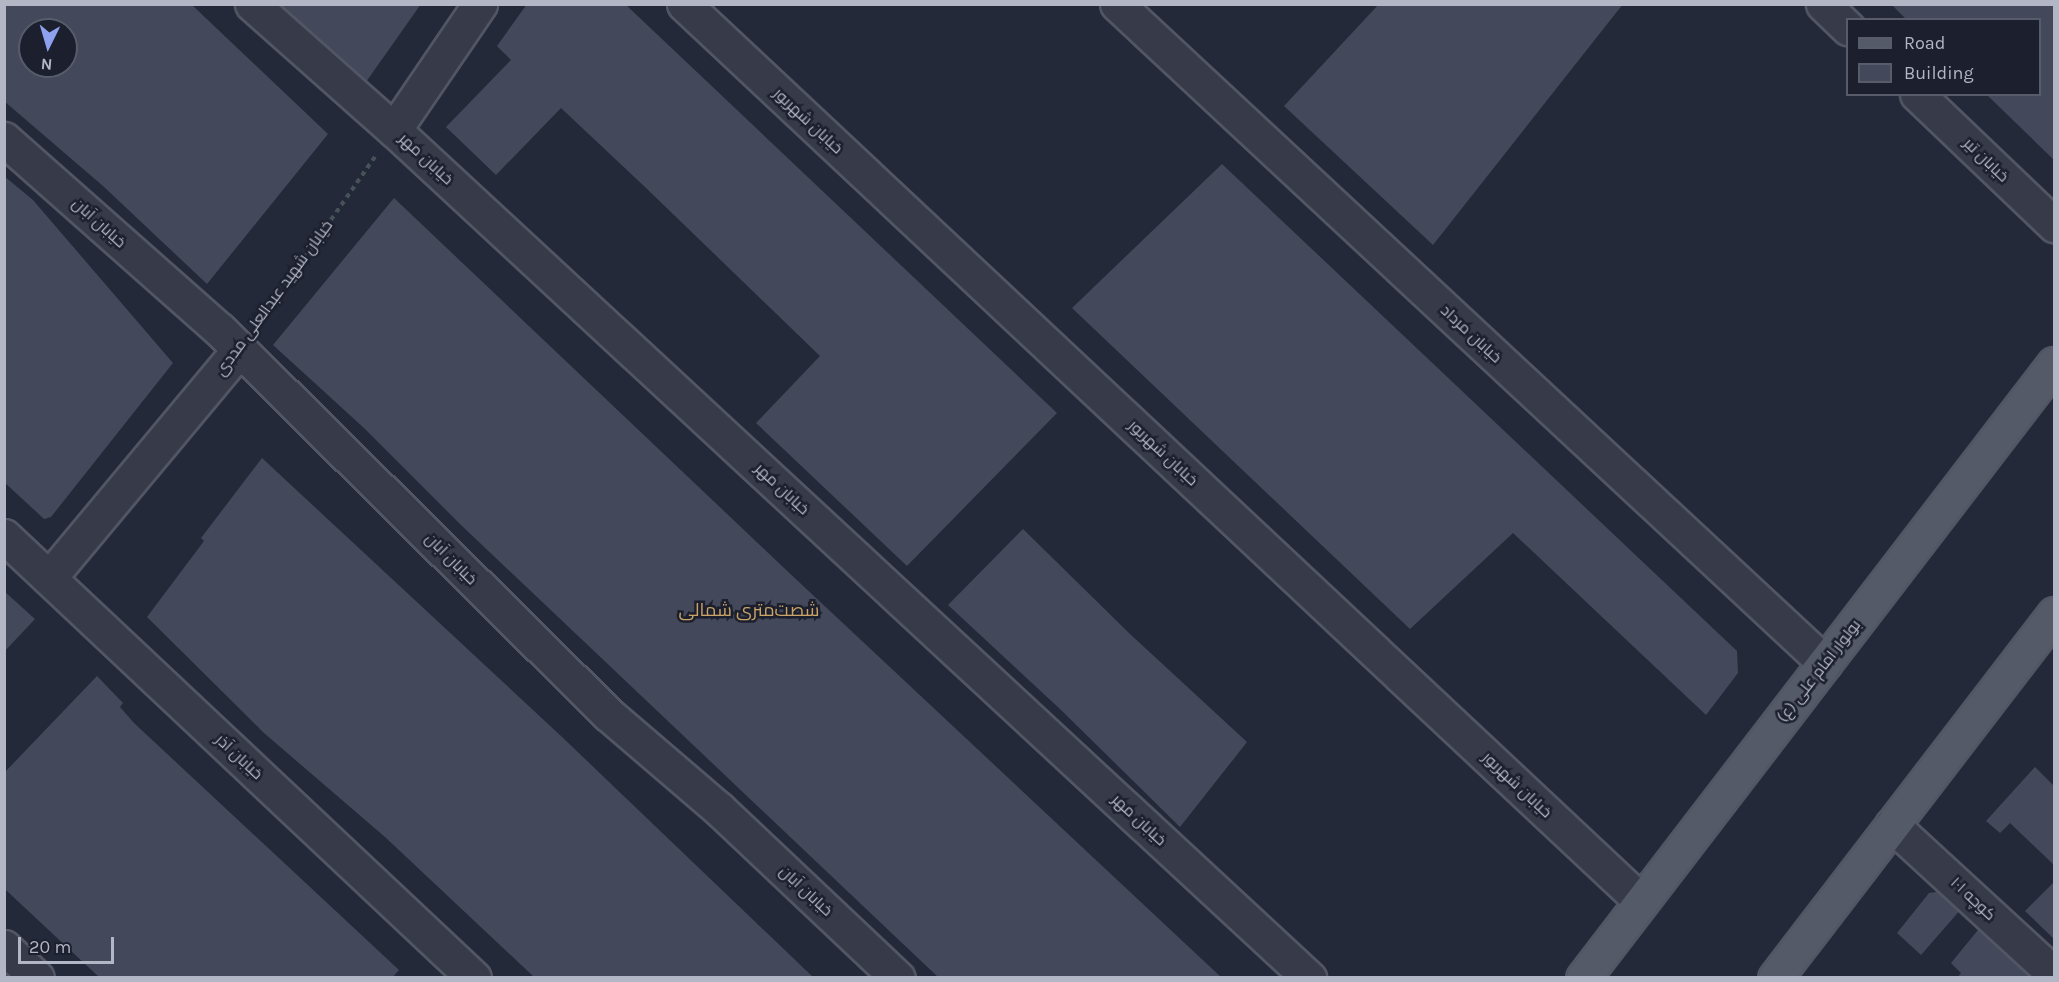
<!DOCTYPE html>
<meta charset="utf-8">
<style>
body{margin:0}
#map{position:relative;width:2059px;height:982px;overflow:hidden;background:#242939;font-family:Karla,Cairo,sans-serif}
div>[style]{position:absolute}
.building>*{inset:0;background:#43485a}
.path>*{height:4px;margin-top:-2px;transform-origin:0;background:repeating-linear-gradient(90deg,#455359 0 4.5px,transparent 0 9px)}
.roads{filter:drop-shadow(2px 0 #525664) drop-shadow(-2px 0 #525664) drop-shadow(0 2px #525664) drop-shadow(0 -2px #525664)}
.minor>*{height:33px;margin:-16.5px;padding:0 16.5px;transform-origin:16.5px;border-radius:16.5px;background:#373b49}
.major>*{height:33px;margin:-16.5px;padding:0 16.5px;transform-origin:16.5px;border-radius:16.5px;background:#555a69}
span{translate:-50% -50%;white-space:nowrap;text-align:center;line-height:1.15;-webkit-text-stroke:5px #1c202e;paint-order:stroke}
.street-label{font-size:16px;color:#b2b6c5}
.neighbourhood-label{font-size:18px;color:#cba567}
.frame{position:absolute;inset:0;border:6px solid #b2b6c5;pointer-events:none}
.legend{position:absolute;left:1846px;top:18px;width:195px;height:78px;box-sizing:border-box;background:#1c202e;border:2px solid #585c6a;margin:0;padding:8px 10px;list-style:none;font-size:18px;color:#b2b6c5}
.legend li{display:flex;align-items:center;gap:12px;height:30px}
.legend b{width:30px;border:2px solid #585c6a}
.north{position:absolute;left:18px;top:18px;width:60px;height:60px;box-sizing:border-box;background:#1c202e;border:2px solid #585c6a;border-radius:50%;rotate:185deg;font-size:16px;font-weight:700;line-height:24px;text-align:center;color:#b2b6c5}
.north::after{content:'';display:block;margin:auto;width:21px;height:27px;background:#8da1ef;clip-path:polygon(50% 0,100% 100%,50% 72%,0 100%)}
.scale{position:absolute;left:18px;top:937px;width:96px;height:27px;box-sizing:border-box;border:3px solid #b2b6c5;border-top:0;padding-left:8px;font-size:18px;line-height:21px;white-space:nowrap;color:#b2b6c5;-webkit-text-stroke:4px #1c202e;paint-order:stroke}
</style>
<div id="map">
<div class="building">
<div style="clip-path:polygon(evenodd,4px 4px,191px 4px,328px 134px,207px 284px,103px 186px,4px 101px,4px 4px,30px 30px,66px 30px,66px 66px,30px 66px,30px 30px)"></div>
<div style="clip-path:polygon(274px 4px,421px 4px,366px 82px,359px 84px)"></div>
<div style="clip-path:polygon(527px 4px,625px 4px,1057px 413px,907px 566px,756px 423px,820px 356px,646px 188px,561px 108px,496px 175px,446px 127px,511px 60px,497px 46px)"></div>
<div style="clip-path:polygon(1379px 4px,1623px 4px,1433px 245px,1284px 106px)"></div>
<div style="clip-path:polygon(1892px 5px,2052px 5px,2054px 8px,2054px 160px,1986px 94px,2040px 94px,2040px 20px,1907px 20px)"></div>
<div style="clip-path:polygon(1222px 164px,1737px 651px,1738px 673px,1706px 715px,1513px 533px,1410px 629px,1072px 308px)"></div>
<div style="clip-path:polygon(4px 176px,33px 200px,173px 363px,51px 517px,44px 519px,4px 482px)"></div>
<div style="clip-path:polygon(394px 198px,783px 567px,1222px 978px,939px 978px,461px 525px,364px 428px,273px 345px)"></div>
<div style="clip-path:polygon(262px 458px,561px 736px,814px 978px,535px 978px,385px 837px,264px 733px,147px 617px,204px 541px,201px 538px)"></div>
<div style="clip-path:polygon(1023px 529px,1130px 634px,1247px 742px,1180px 827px,1061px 710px,948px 605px)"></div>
<div style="clip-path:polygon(4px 591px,35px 619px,4px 652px)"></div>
<div style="clip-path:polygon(97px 676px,123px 703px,120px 707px,134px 723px,399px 970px,392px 978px,100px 978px,8px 892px,4px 888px,4px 773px)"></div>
<div style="clip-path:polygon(2035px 767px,2054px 786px,2054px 865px,2010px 823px,2000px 833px,1986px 821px)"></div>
<div style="clip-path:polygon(2054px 882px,2054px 939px,2025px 911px)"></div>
<div style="clip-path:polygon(1943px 891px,1962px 908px,1921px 955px,1897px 933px,1929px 893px)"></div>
<div style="clip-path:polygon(1982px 925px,2038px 978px,1957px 978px,1961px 973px,1951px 963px)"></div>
</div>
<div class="path">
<div style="left:259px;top:323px;width:203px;rotate:-55.1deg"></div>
</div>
<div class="roads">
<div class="minor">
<div style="left:252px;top:4px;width:190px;rotate:41.6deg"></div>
<div style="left:394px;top:130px;width:1248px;rotate:42.82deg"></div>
<div style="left:684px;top:4px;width:1312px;rotate:43.15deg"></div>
<div style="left:1117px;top:4px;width:967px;rotate:42.95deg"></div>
<div style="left:1823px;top:4px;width:35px;rotate:44deg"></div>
<div style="left:1917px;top:94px;width:190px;rotate:43.7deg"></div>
<div style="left:394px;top:130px;width:153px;rotate:-55.7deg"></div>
<div style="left:4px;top:139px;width:288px;rotate:41.5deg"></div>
<div style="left:220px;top:330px;width:546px;rotate:44.7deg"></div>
<div style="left:608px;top:714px;width:146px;rotate:40.6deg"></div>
<div style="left:719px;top:809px;width:246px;rotate:43.4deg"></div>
<div style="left:4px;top:536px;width:645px;rotate:43.24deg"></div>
<div style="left:49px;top:578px;width:297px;rotate:-50.2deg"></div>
<div style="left:1892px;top:825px;width:220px;rotate:42.6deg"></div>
<div style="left:4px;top:947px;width:45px;rotate:43.2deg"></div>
</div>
<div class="major">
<div style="left:1583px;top:978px;width:774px;rotate:-52.51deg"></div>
<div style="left:1775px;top:978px;width:459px;rotate:-52.5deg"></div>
</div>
</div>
<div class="street-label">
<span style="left:808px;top:121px;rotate:43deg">خیابان شهریور</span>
<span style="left:426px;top:159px;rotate:43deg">خیابان مهر</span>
<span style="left:1986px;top:160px;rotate:44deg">خیابان تیر</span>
<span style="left:99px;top:223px;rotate:42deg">خیابان آبان</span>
<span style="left:274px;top:298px;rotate:-54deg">خیابان شهید عبدالعلی مددی</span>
<span style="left:1471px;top:334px;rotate:43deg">خیابان مرداد</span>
<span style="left:1163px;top:453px;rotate:43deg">خیابان شهریور</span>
<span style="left:782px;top:489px;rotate:43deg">خیابان مهر</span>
<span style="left:451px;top:559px;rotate:45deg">خیابان آبان</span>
<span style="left:1819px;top:671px;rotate:-52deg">بولوار امام علی (ع)</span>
<span style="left:239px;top:757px;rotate:43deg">خیابان آذر</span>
<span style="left:1517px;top:785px;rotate:43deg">خیابان شهریور</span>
<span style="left:1139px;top:820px;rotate:43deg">خیابان مهر</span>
<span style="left:806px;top:891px;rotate:43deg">خیابان آبان</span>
<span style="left:1973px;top:899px;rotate:43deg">کوچه ۱۰۱</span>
</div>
<div class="neighbourhood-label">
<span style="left:749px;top:610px">شصت‌متری شمالی</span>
</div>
<div class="frame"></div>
<ul class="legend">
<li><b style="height:8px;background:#555a69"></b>Road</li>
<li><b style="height:16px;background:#43485a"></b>Building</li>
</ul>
<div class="north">N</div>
<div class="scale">20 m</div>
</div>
